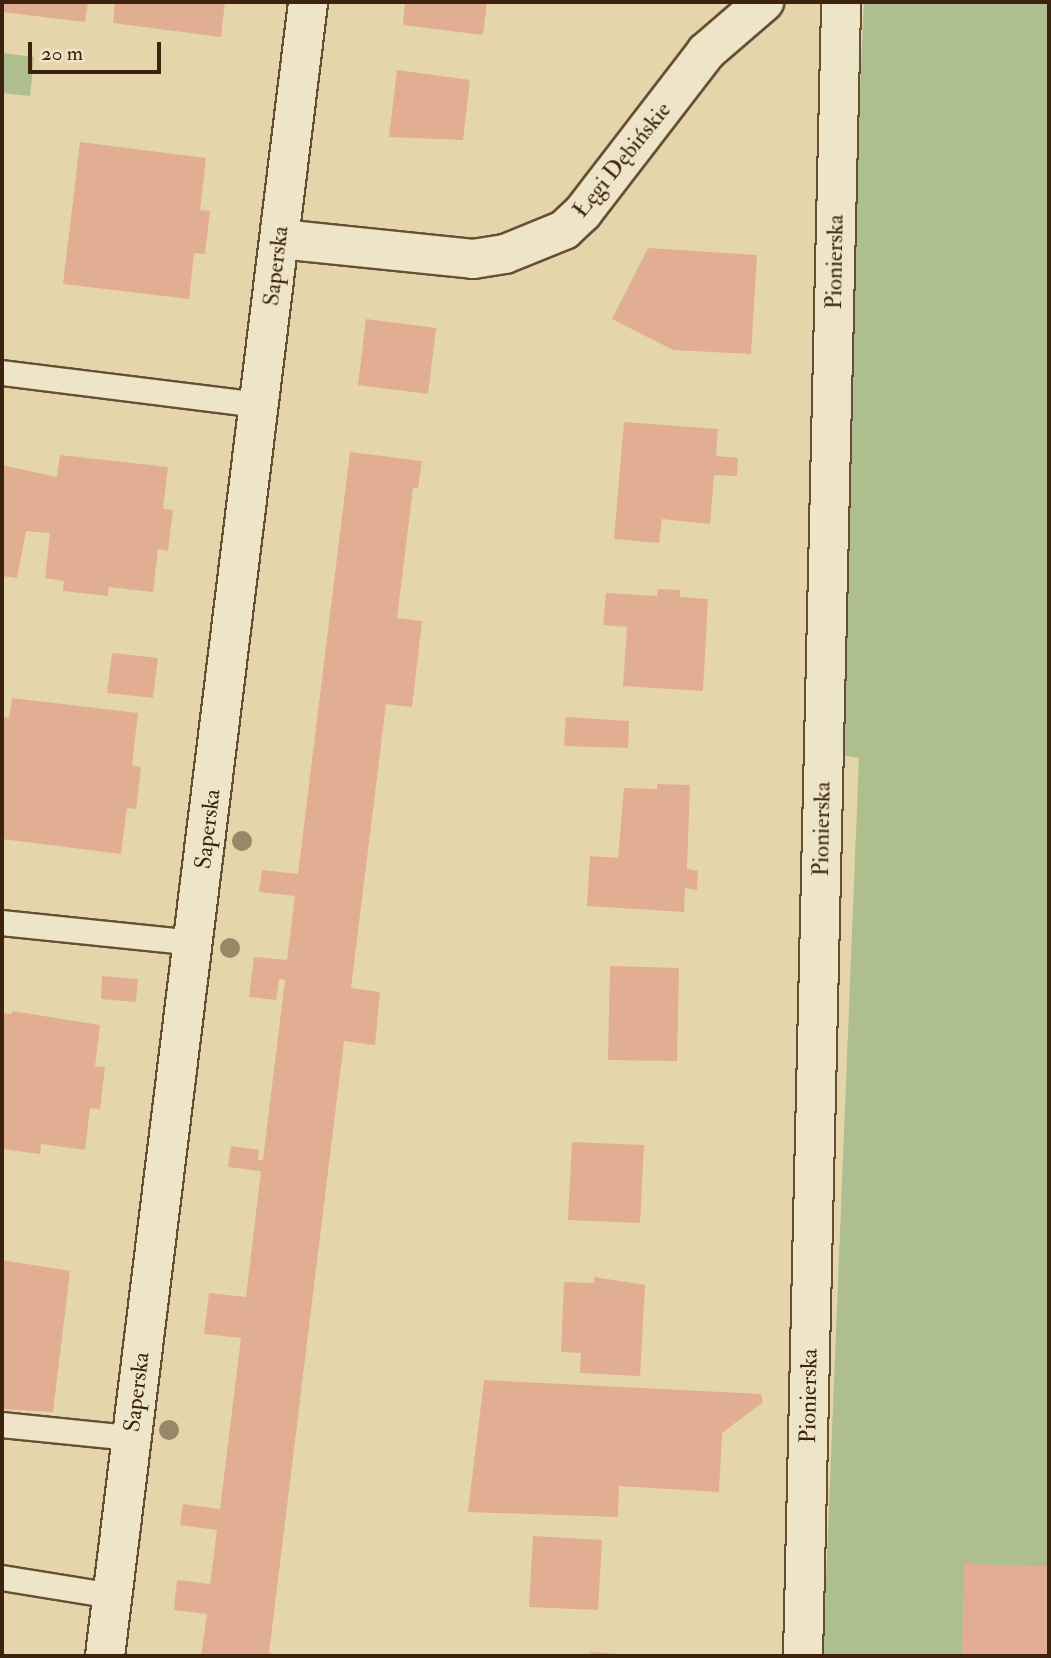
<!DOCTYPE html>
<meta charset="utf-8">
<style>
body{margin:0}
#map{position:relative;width:1051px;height:1658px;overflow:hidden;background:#e5d5ab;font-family:"IM FELL Double Pica",serif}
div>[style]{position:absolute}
.green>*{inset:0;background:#aebe8e}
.building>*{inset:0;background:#e2ae93}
.roads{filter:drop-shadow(2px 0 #674f36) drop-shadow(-2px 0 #674f36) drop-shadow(0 2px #674f36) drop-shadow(0 -2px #674f36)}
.service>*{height:24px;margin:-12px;padding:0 12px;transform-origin:12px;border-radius:12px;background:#eee4c8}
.minor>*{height:38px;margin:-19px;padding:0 19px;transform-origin:19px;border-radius:19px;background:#eee4c8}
.trees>*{width:20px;height:20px;margin:-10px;border-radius:50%;background:#988867}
span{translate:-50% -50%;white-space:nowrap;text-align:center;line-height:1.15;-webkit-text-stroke:5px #eee4c8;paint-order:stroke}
.street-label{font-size:23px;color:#3d220f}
.frame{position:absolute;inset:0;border:4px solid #3d220f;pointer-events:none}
.scale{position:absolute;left:28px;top:42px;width:133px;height:32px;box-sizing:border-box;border:4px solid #3d220f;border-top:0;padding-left:9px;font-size:21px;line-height:24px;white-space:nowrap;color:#3d220f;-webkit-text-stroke:5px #eee4c8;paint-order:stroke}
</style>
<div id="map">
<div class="green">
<div style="clip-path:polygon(864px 2px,1049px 2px,1049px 1656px,823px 1656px,859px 758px,829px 753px)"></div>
<div style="clip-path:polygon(2px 53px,34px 57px,30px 96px,2px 93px)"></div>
</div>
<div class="building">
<div style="clip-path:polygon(2px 2px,88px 2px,85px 22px,2px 12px)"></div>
<div style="clip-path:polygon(115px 2px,225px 2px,221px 37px,113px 23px)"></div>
<div style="clip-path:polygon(405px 2px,487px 2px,483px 35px,403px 25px)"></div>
<div style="clip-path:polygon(397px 70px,470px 80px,463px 140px,389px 137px)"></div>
<div style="clip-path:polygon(80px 142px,206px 158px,200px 210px,210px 211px,205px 254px,194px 253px,189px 299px,63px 284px)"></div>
<div style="clip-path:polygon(648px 248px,757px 255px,751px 354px,673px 350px,612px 319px)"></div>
<div style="clip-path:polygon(366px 319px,436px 328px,428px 394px,358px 385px)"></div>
<div style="clip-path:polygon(624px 422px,718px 429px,716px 456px,738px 458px,737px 476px,714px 475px,710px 524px,662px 519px,659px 543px,614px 539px)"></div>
<div style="clip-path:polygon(350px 452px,422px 461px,418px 488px,413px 488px,397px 618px,422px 621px,412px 707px,386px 704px,351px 988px,380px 992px,375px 1045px,344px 1041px,269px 1653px,279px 1656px,201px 1656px,207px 1614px,174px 1610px,177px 1580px,210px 1584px,217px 1530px,180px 1525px,183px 1504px,220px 1509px,241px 1338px,204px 1334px,209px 1293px,246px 1297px,261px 1171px,228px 1167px,231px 1146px,259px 1150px,258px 1160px,263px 1160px,285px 980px,279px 979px,276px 1000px,249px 997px,254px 957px,287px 960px,295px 896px,259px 892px,262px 870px,298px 874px)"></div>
<div style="clip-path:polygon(60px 455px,168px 467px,163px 509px,173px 510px,168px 551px,158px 549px,153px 592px,109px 587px,108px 596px,63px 591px,64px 581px,45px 578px,50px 533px,26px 531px,17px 578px,2px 576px,2px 465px,57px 477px)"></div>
<div style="clip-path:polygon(658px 589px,680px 590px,680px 597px,708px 599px,703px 691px,623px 686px,627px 627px,603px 625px,606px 593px,657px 596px)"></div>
<div style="clip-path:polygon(112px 653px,158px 658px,153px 698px,107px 693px)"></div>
<div style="clip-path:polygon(12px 698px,138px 713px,132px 765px,141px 767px,136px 809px,127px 808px,121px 854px,2px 839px,2px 717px,9px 718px)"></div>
<div style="clip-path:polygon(566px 717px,629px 721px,628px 748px,564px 746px)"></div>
<div style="clip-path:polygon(657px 784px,690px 785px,687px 869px,698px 871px,697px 890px,685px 888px,684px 912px,587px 906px,590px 856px,618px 858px,624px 788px,657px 789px)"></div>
<div style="clip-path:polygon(610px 966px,679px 968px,677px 1061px,608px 1060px)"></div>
<div style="clip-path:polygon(102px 976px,138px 979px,136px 1002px,101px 999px)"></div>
<div style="clip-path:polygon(12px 1011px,100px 1025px,95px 1066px,105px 1067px,100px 1109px,90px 1108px,85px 1150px,41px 1144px,40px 1154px,2px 1149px,2px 1013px,12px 1014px)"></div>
<div style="clip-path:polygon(572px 1142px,644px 1145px,640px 1223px,568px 1220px)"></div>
<div style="clip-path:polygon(2px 1260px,70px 1271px,53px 1412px,2px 1409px)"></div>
<div style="clip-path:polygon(594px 1277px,645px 1285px,640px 1376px,580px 1373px,581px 1353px,561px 1352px,564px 1282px,594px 1283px)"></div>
<div style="clip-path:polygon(484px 1380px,761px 1394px,763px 1402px,722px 1433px,719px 1492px,619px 1486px,618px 1517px,468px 1512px)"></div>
<div style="clip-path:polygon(533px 1536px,602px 1540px,598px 1610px,529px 1607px)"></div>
<div style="clip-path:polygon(964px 1564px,1049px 1566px,1049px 1656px,962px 1656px)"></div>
<div style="clip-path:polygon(591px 1652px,620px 1654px,620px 1656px,591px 1656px)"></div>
</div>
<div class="roads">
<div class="service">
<div style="left:2px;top:373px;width:259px;rotate:7.1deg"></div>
<div style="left:2px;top:923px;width:193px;rotate:5.9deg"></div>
<div style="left:2px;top:1425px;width:130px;rotate:5.8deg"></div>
<div style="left:2px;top:1578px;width:112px;rotate:9.2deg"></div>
</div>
<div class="minor">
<div style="left:280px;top:239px;width:194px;rotate:5.9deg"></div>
<div style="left:473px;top:259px;width:32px;rotate:-9deg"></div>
<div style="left:505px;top:254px;width:64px;rotate:-22.1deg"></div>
<div style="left:564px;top:230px;width:26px;rotate:-43deg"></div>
<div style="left:583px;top:212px;width:202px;rotate:-52.4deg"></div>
<div style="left:706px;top:52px;width:77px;rotate:-40.8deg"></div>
<div style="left:105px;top:1656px;width:1666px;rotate:-83deg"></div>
<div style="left:803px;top:1656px;width:1654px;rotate:-88.68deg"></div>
</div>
</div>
<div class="trees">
<div style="left:242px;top:841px"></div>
<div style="left:230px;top:948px"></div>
<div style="left:169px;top:1430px"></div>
</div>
<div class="street-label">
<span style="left:622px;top:160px;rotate:-51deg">Łęgi Dębińskie</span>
<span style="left:835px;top:262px;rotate:-89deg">Pionierska</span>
<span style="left:276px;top:266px;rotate:-83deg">Saperska</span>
<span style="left:208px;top:829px;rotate:-83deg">Saperska</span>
<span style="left:822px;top:829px;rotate:-89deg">Pionierska</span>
<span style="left:137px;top:1392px;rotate:-83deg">Saperska</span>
<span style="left:809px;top:1396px;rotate:-89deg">Pionierska</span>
</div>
<div class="frame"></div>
<div class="scale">20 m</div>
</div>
